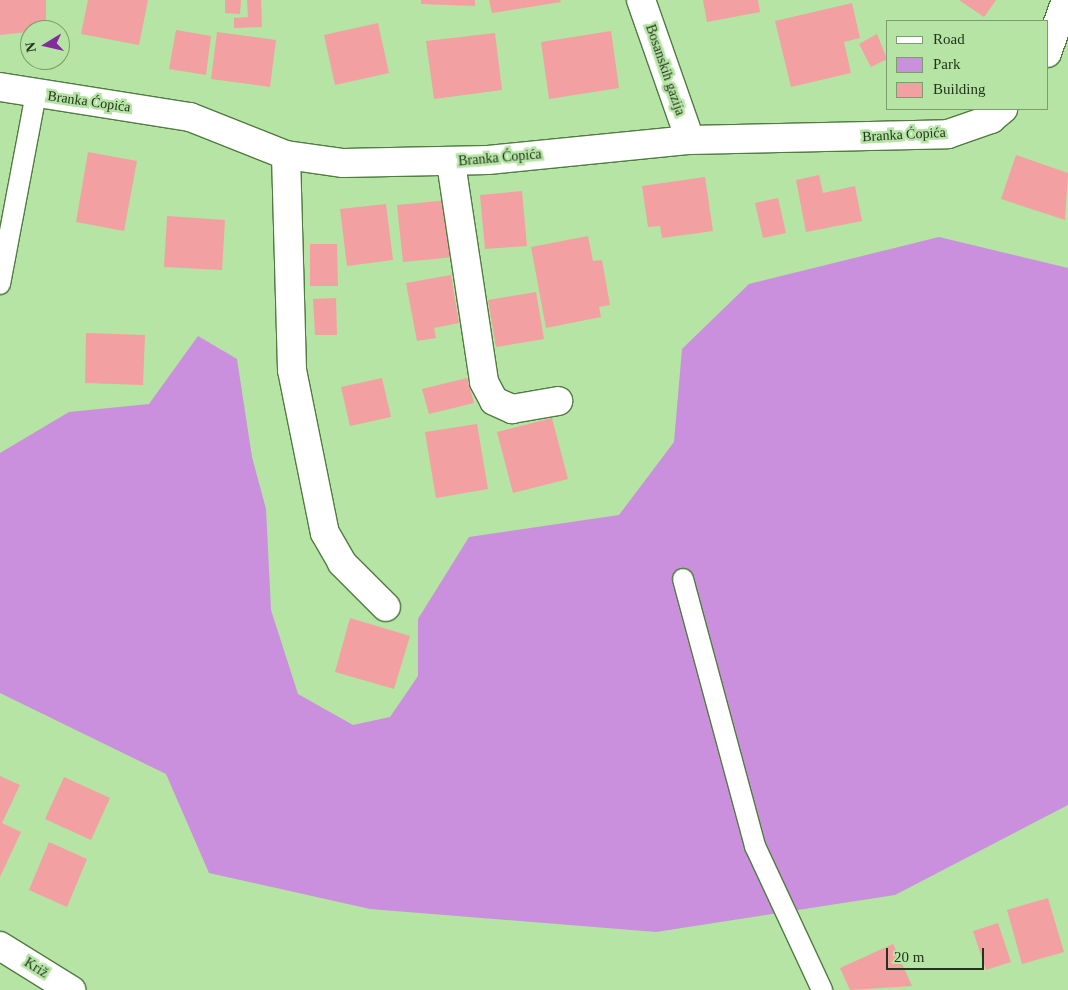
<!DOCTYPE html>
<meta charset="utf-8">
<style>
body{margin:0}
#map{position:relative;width:1068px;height:990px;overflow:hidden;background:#b5e4a4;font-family:"Times New Roman",serif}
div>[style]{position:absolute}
.green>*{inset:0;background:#ca8fdd}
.building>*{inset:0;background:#f3a0a2}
.roads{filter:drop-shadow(1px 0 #507b41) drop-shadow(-1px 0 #507b41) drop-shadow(0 1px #507b41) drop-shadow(0 -1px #507b41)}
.service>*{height:20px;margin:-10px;padding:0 10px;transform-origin:10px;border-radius:10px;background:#fff}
.minor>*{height:28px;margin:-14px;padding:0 14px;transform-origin:14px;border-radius:14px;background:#fff}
span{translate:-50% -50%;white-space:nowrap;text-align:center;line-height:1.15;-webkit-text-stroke:5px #b5e4a4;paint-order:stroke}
.street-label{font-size:14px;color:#23351c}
.legend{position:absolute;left:886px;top:20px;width:162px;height:90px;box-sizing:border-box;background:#b5e4a4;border:1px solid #7b9e6e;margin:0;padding:6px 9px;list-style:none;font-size:15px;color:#23351c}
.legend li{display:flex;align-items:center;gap:10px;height:25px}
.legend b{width:25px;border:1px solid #7b9e6e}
.north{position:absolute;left:20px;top:20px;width:50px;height:50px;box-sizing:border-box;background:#b5e4a4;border:1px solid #7b9e6e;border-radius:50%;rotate:261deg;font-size:14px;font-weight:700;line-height:20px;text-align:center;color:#23351c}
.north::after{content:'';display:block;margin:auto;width:18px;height:22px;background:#822d9b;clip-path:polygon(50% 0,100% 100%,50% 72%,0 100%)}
.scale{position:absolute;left:886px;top:948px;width:98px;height:22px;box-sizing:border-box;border:2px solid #23351c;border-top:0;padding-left:6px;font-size:15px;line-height:18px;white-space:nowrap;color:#23351c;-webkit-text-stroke:4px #b5e4a4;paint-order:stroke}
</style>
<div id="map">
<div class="green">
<div style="clip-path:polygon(939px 237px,1068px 268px,1068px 805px,895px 895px,656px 932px,370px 909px,209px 873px,166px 774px,0 693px,0 453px,69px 412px,149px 404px,198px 336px,237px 359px,252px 457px,266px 509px,271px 610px,298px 694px,353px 725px,390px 717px,418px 676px,418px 619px,469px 537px,619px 515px,674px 442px,682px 349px,749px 284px)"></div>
</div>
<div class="building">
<div style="clip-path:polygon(0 0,46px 0,46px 30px,0 35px)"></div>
<div style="clip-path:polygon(88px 0,148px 0,139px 45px,81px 34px)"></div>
<div style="clip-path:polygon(225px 0,241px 0,240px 14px,225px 13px)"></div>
<div style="clip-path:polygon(247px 0,261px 0,262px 27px,234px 28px,234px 18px,248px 17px)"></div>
<div style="clip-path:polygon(421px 0,475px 0,475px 6px,421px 4px)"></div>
<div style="clip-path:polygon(489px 0,560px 0,561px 2px,492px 13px)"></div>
<div style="clip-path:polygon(703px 0,758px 0,760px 12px,707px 22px)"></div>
<div style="clip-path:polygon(959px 0,996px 0,984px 17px)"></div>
<div style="clip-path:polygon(852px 3px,860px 38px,844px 42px,851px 73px,791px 87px,775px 21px)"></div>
<div style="clip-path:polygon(378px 23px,389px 73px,335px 85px,324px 35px)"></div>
<div style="clip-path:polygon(176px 30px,211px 36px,206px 75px,169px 69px)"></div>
<div style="clip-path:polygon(611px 31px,619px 88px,549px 99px,541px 42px)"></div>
<div style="clip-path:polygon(217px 32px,276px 40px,270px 87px,211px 79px)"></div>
<div style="clip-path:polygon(495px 33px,502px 90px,434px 99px,426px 41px)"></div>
<div style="clip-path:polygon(877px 34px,887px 59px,871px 67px,859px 44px)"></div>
<div style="clip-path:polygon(88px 152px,137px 161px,124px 231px,76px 222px)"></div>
<div style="clip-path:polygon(1016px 155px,1068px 173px,1065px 220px,1001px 199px)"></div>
<div style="clip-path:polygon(819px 175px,823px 193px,855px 186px,862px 221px,806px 232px,796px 180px)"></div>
<div style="clip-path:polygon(705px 177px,713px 231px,662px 238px,660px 226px,648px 227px,642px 186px)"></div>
<div style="clip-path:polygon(522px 191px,527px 246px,485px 249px,480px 195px)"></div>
<div style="clip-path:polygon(778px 198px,786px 233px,763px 238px,755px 203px)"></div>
<div style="clip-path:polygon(449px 200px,454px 257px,403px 262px,397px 205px)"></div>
<div style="clip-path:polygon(386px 204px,393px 260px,347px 266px,340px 209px)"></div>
<div style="clip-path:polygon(167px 216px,225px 220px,222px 270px,164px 267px)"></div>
<div style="clip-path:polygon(588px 236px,593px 261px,602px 260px,610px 305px,599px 307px,601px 317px,546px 328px,531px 247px)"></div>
<div style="clip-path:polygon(310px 244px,337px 244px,338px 286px,310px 286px)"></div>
<div style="clip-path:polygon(451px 275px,459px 323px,434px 328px,436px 338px,417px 341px,406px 283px)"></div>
<div style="clip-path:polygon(536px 292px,544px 339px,496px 347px,488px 300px)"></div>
<div style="clip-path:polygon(336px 298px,337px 335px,315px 335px,313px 299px)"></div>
<div style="clip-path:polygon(86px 333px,145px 335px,143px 385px,85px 383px)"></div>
<div style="clip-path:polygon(382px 378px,391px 417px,350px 426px,341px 387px)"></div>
<div style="clip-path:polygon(467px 378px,474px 403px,429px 414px,422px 389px)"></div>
<div style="clip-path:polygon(552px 418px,568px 479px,513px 493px,497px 432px)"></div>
<div style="clip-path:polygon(477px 424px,488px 489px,436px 498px,425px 432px)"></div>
<div style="clip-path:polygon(350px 618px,410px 636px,394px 689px,335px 672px)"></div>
<div style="clip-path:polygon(0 776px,20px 785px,2px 823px,21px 832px,0 877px)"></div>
<div style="clip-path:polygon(64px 777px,110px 798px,91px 840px,45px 819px)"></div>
<div style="clip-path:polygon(49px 842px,87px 859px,67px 907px,29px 890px)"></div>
<div style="clip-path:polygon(1048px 898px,1064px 952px,1022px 964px,1007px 910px)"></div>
<div style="clip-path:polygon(998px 923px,1011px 962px,986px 970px,973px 931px)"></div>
<div style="clip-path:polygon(893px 944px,912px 986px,850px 990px,840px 968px)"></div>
</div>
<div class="roads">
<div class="service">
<div style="left:0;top:284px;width:193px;rotate:-79.3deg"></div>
<div style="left:683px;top:579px;width:277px;rotate:74.9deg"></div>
<div style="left:755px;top:846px;width:159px;rotate:65deg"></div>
</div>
<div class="minor">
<div style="left:641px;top:0;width:148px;rotate:70.7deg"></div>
<div style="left:1047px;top:53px;width:56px;rotate:-70.3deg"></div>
<div style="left:0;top:87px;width:192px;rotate:9deg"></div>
<div style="left:190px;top:117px;width:103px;rotate:21.6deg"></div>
<div style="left:286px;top:155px;width:58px;rotate:8deg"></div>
<div style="left:343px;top:163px;width:145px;rotate:-1.2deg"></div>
<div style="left:488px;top:160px;width:203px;rotate:-5.7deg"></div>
<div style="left:690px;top:140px;width:258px;rotate:-1.3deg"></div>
<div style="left:948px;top:134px;width:46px;rotate:-19.2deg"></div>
<div style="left:991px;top:119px;width:16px;rotate:-40deg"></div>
<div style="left:286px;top:155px;width:215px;rotate:88.4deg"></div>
<div style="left:292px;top:370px;width:166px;rotate:78.6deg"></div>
<div style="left:325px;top:533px;width:34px;rotate:60deg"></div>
<div style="left:342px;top:563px;width:62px;rotate:45deg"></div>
<div style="left:451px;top:163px;width:221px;rotate:81.4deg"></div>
<div style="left:484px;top:382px;width:21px;rotate:62deg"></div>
<div style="left:494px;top:401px;width:20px;rotate:24deg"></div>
<div style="left:512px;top:409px;width:47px;rotate:-9.9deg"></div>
<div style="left:0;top:946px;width:84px;rotate:31.8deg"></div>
</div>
</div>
<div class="street-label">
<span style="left:665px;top:70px;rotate:71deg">Bosanskih gazija</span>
<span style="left:89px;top:102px;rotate:8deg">Branka Ćopića</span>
<span style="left:904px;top:135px;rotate:-3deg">Branka Ćopića</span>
<span style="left:500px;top:158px;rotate:-5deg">Branka Ćopića</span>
<span style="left:36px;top:968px;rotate:32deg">Križ</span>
</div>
<ul class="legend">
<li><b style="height:6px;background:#fff"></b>Road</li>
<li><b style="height:14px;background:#ca8fdd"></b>Park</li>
<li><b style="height:14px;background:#f3a0a2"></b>Building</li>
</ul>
<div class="north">N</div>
<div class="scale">20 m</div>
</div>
